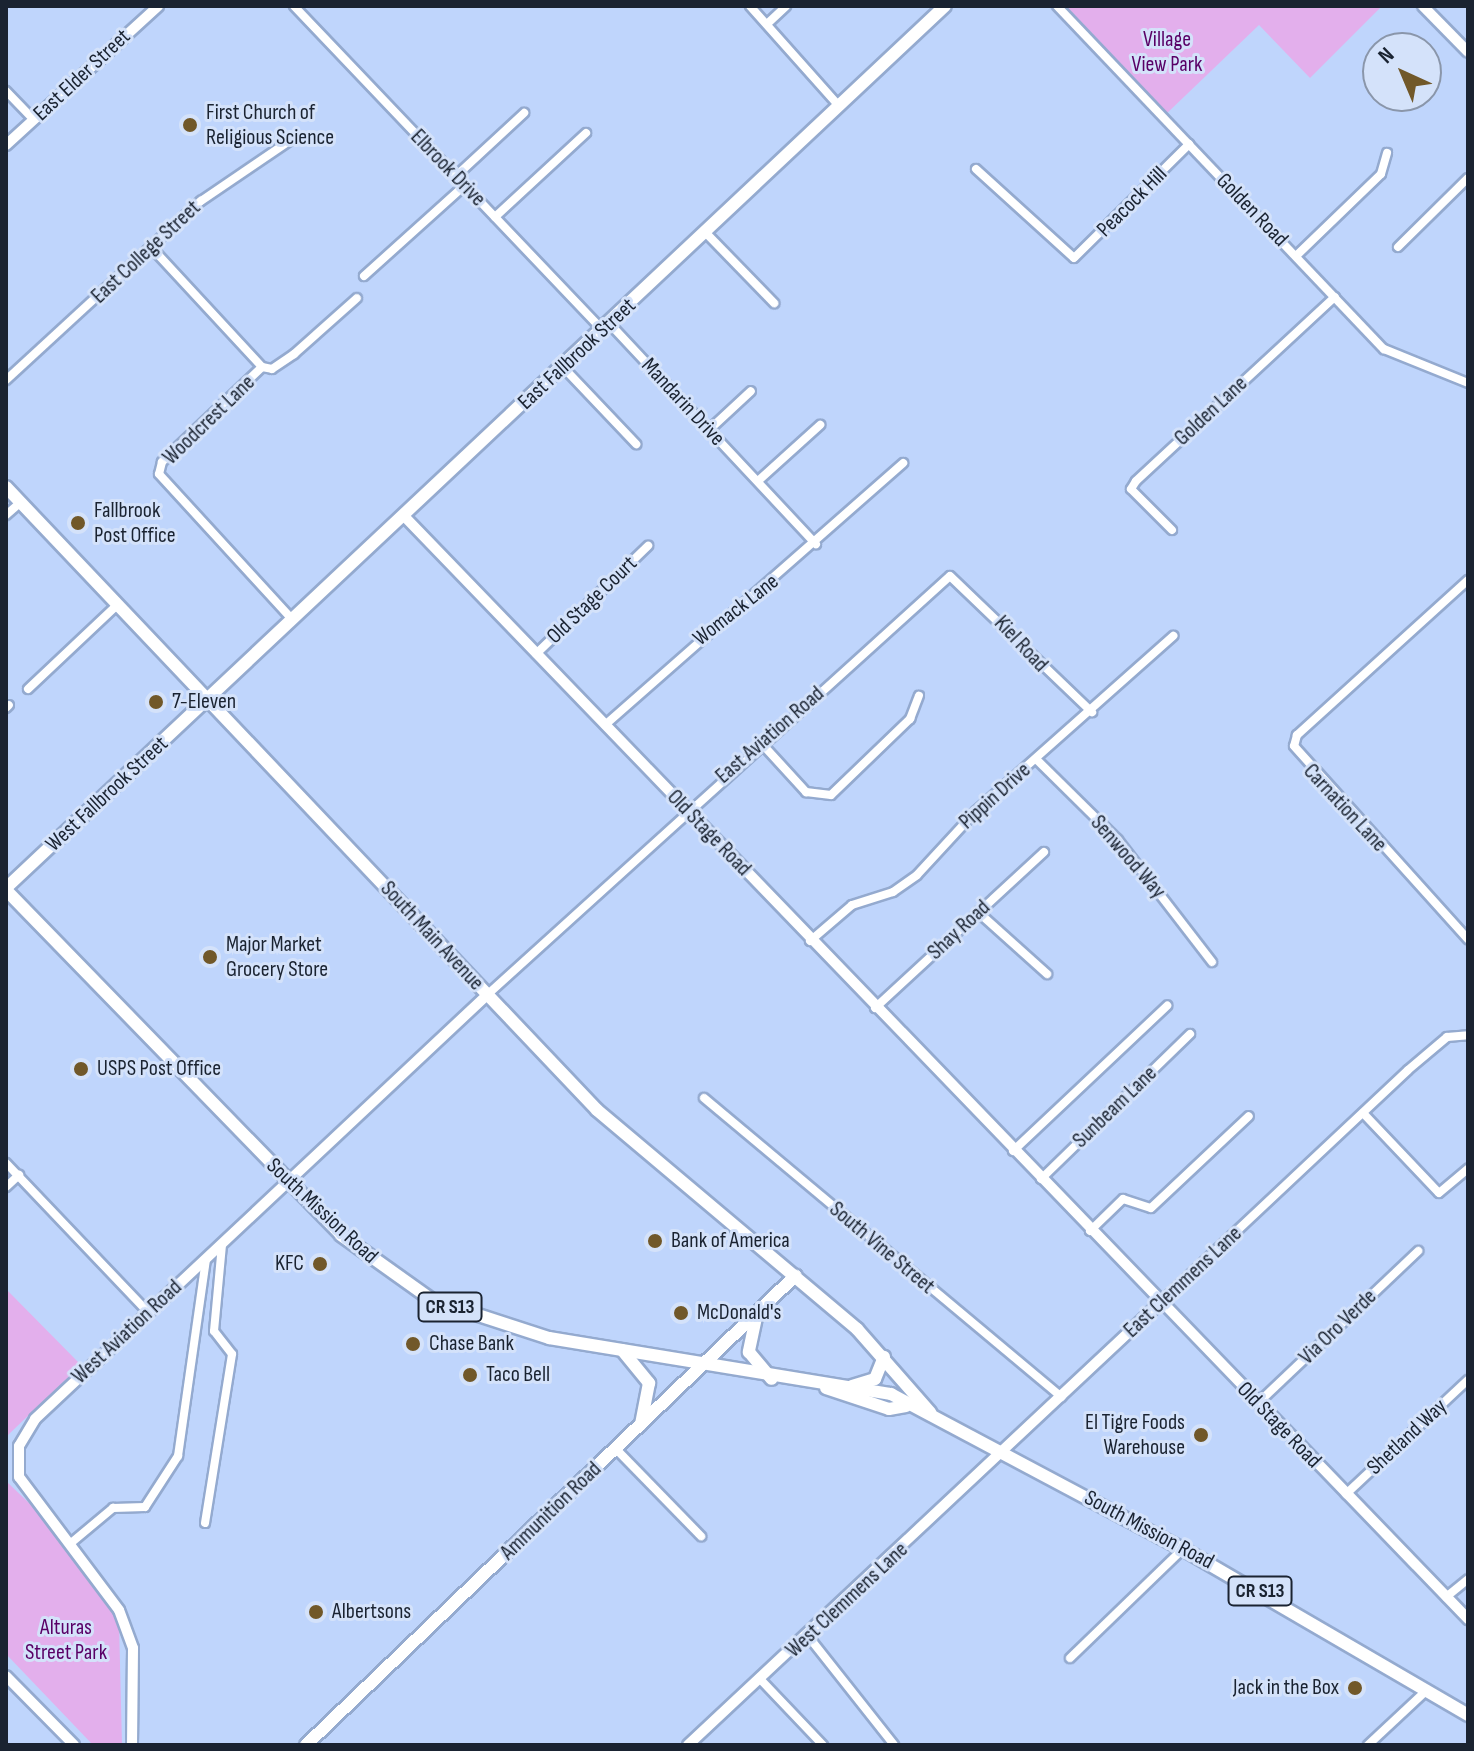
<!DOCTYPE html>
<style>
body{margin:0}
#map{position:relative;width:1474px;height:1751px;overflow:hidden;background:#bfd5fc;font-family:"Sofia Sans Condensed",sans-serif}
div>[style]{position:absolute}
.green>*{inset:0;background:#e3afec}
.roads{filter:drop-shadow(2px 0 #94aacf) drop-shadow(-2px 0 #94aacf) drop-shadow(0 2px #94aacf) drop-shadow(0 -2px #94aacf)}
.minor>*{height:8px;margin:-4px;padding:0 4px;transform-origin:4px;border-radius:4px;background:#fff}
.tertiary>*{height:10px;margin:-5px;padding:0 5px;transform-origin:5px;border-radius:5px;background:#fff}
.secondary>*{height:12px;margin:-6px;padding:0 6px;transform-origin:6px;border-radius:6px;background:#fff}
.primary>*{height:12px;margin:-6px;padding:0 6px;transform-origin:6px;border-radius:6px;background:#fff}
.dots>*{width:22px;height:22px;translate:-50% -50%;box-sizing:border-box;border:4px solid #d4e2fa;border-radius:50%}
span{translate:-50% -50%;white-space:nowrap;text-align:center;line-height:1.15;-webkit-text-stroke:6px #d4e2fa;paint-order:stroke}
.shield-label span{padding:2px 6px;background:#d4e2fa;border:2px solid;border-radius:6px;-webkit-text-stroke-width:0}
.shield-label{font-size:20px;color:#1a2331;font-weight:700}
.park-label{font-size:22px;color:#590066}
.street-label{font-size:22px;color:#1a2331}
.poi-label{font-size:22px;color:#1a2331}
.left{translate:0 -50%;text-align:left}
.right{translate:-100% -50%;text-align:right}
.frame{position:absolute;inset:0;border:8px solid #1a2331;pointer-events:none}
.north{position:absolute;left:1362px;top:32px;width:80px;height:80px;box-sizing:border-box;background:#d4e2fa;border:2px solid #8a96aa;border-radius:50%;rotate:316deg;font-size:22px;font-weight:700;line-height:32px;text-align:center;color:#1a2331}
.north::after{content:'';display:block;margin:auto;width:28px;height:36px;background:#715829;clip-path:polygon(50% 0,100% 100%,50% 72%,0 100%)}
</style>
<div id="map">
<div class="green">
<div style="clip-path:polygon(1059px 6px,1382px 6px,1310px 78px,1259px 25px,1163px 117px)"></div>
<div style="clip-path:polygon(6px 1289px,81px 1365px,8px 1435px,6px 1448px)"></div>
<div style="clip-path:polygon(6px 1481px,51px 1524px,119px 1623px,122px 1745px,93px 1745px,6px 1654px)"></div>
</div>
<div class="roads">
<div class="minor">
<div style="left:294px;top:6px;width:446px;rotate:46.4deg"></div>
<div style="left:750px;top:6px;width:135px;rotate:48.3deg"></div>
<div style="left:1057px;top:6px;width:474px;rotate:46.4deg"></div>
<div style="left:1384px;top:349px;width:91px;rotate:22deg"></div>
<div style="left:767px;top:24px;width:26px;rotate:-43deg"></div>
<div style="left:6px;top:91px;width:40px;rotate:46deg"></div>
<div style="left:976px;top:169px;width:132px;rotate:42.2deg"></div>
<div style="left:1074px;top:258px;width:162px;rotate:-44.7deg"></div>
<div style="left:456px;top:176px;width:93px;rotate:-42.8deg"></div>
<div style="left:495px;top:217px;width:124px;rotate:-42.7deg"></div>
<div style="left:706px;top:233px;width:98px;rotate:45.8deg"></div>
<div style="left:151px;top:247px;width:163px;rotate:47.2deg"></div>
<div style="left:1398px;top:247px;width:98px;rotate:-44.6deg"></div>
<div style="left:1296px;top:256px;width:118px;rotate:-44deg"></div>
<div style="left:1381px;top:174px;width:22px;rotate:-74deg"></div>
<div style="left:364px;top:276px;width:136px;rotate:-42deg"></div>
<div style="left:609px;top:323px;width:303px;rotate:46.9deg"></div>
<div style="left:562px;top:366px;width:108px;rotate:46.5deg"></div>
<div style="left:262px;top:367px;width:138px;rotate:136.5deg"></div>
<div style="left:162px;top:462px;width:12px;rotate:104deg"></div>
<div style="left:159px;top:474px;width:198px;rotate:47.5deg"></div>
<div style="left:262px;top:367px;width:10px;rotate:11deg"></div>
<div style="left:272px;top:369px;width:27px;rotate:-34deg"></div>
<div style="left:294px;top:354px;width:84px;rotate:-41.6deg"></div>
<div style="left:6px;top:380px;width:265px;rotate:-42.6deg"></div>
<div style="left:201px;top:201px;width:114px;rotate:-34.2deg"></div>
<div style="left:709px;top:430px;width:57px;rotate:-42.9deg"></div>
<div style="left:758px;top:481px;width:84px;rotate:-42.1deg"></div>
<div style="left:6px;top:515px;width:20px;rotate:-41deg"></div>
<div style="left:1172px;top:530px;width:58px;rotate:-135deg"></div>
<div style="left:1131px;top:489px;width:9px;rotate:-58deg"></div>
<div style="left:1136px;top:481px;width:271px;rotate:-42.8deg"></div>
<div style="left:1468px;top:580px;width:231px;rotate:137.8deg"></div>
<div style="left:1297px;top:735px;width:11px;rotate:105deg"></div>
<div style="left:1294px;top:746px;width:260px;rotate:48deg"></div>
<div style="left:536px;top:654px;width:156px;rotate:-44deg"></div>
<div style="left:28px;top:689px;width:121px;rotate:-43.3deg"></div>
<div style="left:6px;top:708px;width:4px;rotate:-45deg"></div>
<div style="left:605px;top:725px;width:397px;rotate:-41.3deg"></div>
<div style="left:763px;top:745px;width:64px;rotate:47.5deg"></div>
<div style="left:806px;top:792px;width:25px;rotate:7deg"></div>
<div style="left:831px;top:795px;width:110px;rotate:-43.9deg"></div>
<div style="left:910px;top:719px;width:25px;rotate:-69deg"></div>
<div style="left:1036px;top:759px;width:115px;rotate:44.6deg"></div>
<div style="left:1118px;top:840px;width:154px;rotate:52.4deg"></div>
<div style="left:978px;top:912px;width:93px;rotate:41.9deg"></div>
<div style="left:810px;top:941px;width:55px;rotate:-40.6deg"></div>
<div style="left:852px;top:905px;width:43px;rotate:-17.6deg"></div>
<div style="left:893px;top:892px;width:29px;rotate:-35deg"></div>
<div style="left:917px;top:875px;width:87px;rotate:-47.3deg"></div>
<div style="left:976px;top:811px;width:264px;rotate:-41.6deg"></div>
<div style="left:487px;top:995px;width:624px;rotate:-42.14deg"></div>
<div style="left:950px;top:576px;width:197px;rotate:43.8deg"></div>
<div style="left:875px;top:1008px;width:230px;rotate:-42.7deg"></div>
<div style="left:704px;top:1098px;width:466px;rotate:39.9deg"></div>
<div style="left:1363px;top:1113px;width:110px;rotate:46.5deg"></div>
<div style="left:1439px;top:1193px;width:38px;rotate:-40deg"></div>
<div style="left:1013px;top:1151px;width:212px;rotate:-43.3deg"></div>
<div style="left:6px;top:1163px;width:206px;rotate:46.4deg"></div>
<div style="left:1041px;top:1179px;width:208px;rotate:-44.2deg"></div>
<div style="left:6px;top:1187px;width:18px;rotate:-43deg"></div>
<div style="left:1090px;top:1231px;width:46px;rotate:-44.1deg"></div>
<div style="left:1123px;top:1199px;width:29px;rotate:18deg"></div>
<div style="left:1151px;top:1208px;width:134px;rotate:-43.2deg"></div>
<div style="left:1160px;top:1303px;width:340px;rotate:-43.2deg"></div>
<div style="left:1408px;top:1070px;width:51px;rotate:-40.2deg"></div>
<div style="left:1447px;top:1037px;width:21px;rotate:-5deg"></div>
<div style="left:1258px;top:1403px;width:221px;rotate:-43.5deg"></div>
<div style="left:616px;top:1449px;width:122px;rotate:45.7deg"></div>
<div style="left:1346px;top:1494px;width:167px;rotate:-43.1deg"></div>
<div style="left:205px;top:1523px;width:171px;rotate:-80.9deg"></div>
<div style="left:232px;top:1354px;width:29px;rotate:-128deg"></div>
<div style="left:214px;top:1331px;width:87px;rotate:-84.7deg"></div>
<div style="left:71px;top:1543px;width:55px;rotate:-39.8deg"></div>
<div style="left:113px;top:1508px;width:32px;rotate:-2deg"></div>
<div style="left:145px;top:1507px;width:61px;rotate:-57.1deg"></div>
<div style="left:178px;top:1456px;width:199px;rotate:-81.9deg"></div>
<div style="left:1446px;top:1597px;width:28px;rotate:-39deg"></div>
<div style="left:808px;top:1636px;width:139px;rotate:51.7deg"></div>
<div style="left:1070px;top:1658px;width:157px;rotate:-44deg"></div>
<div style="left:761px;top:1680px;width:90px;rotate:46.4deg"></div>
<div style="left:1368px;top:1745px;width:81px;rotate:-43deg"></div>
</div>
<div class="tertiary">
<div style="left:1423px;top:6px;width:64px;rotate:45.6deg"></div>
<div style="left:6px;top:145px;width:206px;rotate:-42.4deg"></div>
<div style="left:404px;top:516px;width:1533px;rotate:46.03deg"></div>
<div style="left:6px;top:1676px;width:97px;rotate:45.4deg"></div>
<div style="left:132px;top:1745px;width:97px;rotate:-89.4deg"></div>
<div style="left:133px;top:1648px;width:40px;rotate:-110.2deg"></div>
<div style="left:119px;top:1610px;width:166px;rotate:-126.9deg"></div>
<div style="left:19px;top:1477px;width:31px;rotate:-90deg"></div>
<div style="left:19px;top:1446px;width:31px;rotate:-59deg"></div>
<div style="left:35px;top:1419px;width:620px;rotate:-43.17deg"></div>
<div style="left:688px;top:1745px;width:647px;rotate:-43.12deg"></div>
</div>
<div class="secondary">
<div style="left:6px;top:487px;width:859px;rotate:46.51deg"></div>
<div style="left:597px;top:1110px;width:340px;rotate:40.1deg"></div>
<div style="left:857px;top:1329px;width:111px;rotate:48.7deg"></div>
<div style="left:6px;top:888px;width:1288px;rotate:-43.21deg"></div>
<div style="left:852px;top:1386px;width:24px;rotate:-17deg"></div>
<div style="left:875px;top:1379px;width:24px;rotate:-68deg"></div>
<div style="left:306px;top:1745px;width:678px;rotate:-43.8deg"></div>
</div>
<div class="primary">
<div style="left:6px;top:890px;width:481px;rotate:45.8deg"></div>
<div style="left:341px;top:1235px;width:112px;rotate:35.5deg"></div>
<div style="left:432px;top:1300px;width:123px;rotate:18deg"></div>
<div style="left:549px;top:1338px;width:347px;rotate:9.3deg"></div>
<div style="left:891px;top:1394px;width:331px;rotate:28deg"></div>
<div style="left:1183px;top:1549px;width:330px;rotate:30.2deg"></div>
<div style="left:757px;top:1313px;width:40px;rotate:102deg"></div>
<div style="left:749px;top:1352px;width:35px;rotate:50deg"></div>
<div style="left:622px;top:1350px;width:43px;rotate:50.7deg"></div>
<div style="left:649px;top:1383px;width:42px;rotate:101deg"></div>
<div style="left:826px;top:1388px;width:66px;rotate:18.4deg"></div>
<div style="left:889px;top:1409px;width:17px;rotate:-10deg"></div>
</div>
</div>
<div class="dots">
<div style="left:190px;top:125px;background:#715829"></div>
<div style="left:78px;top:523px;background:#715829"></div>
<div style="left:156px;top:702px;background:#715829"></div>
<div style="left:210px;top:957px;background:#715829"></div>
<div style="left:81px;top:1069px;background:#715829"></div>
<div style="left:655px;top:1241px;background:#715829"></div>
<div style="left:320px;top:1264px;background:#715829"></div>
<div style="left:681px;top:1313px;background:#715829"></div>
<div style="left:413px;top:1344px;background:#715829"></div>
<div style="left:470px;top:1375px;background:#715829"></div>
<div style="left:1201px;top:1435px;background:#715829"></div>
<div style="left:316px;top:1612px;background:#715829"></div>
<div style="left:1355px;top:1688px;background:#715829"></div>
</div>
<div class="shield-label">
<span style="left:450px;top:1307px">CR S13</span>
<span style="left:1260px;top:1591px">CR S13</span>
</div>
<div class="park-label">
<span style="left:1167px;top:52px">Village<br>View Park</span>
<span style="left:66px;top:1640px">Alturas<br>Street Park</span>
</div>
<div class="street-label">
<span style="left:82px;top:75px;rotate:-43deg">East Elder Street</span>
<span style="left:448px;top:168px;rotate:46deg">Elbrook Drive</span>
<span style="left:1132px;top:202px;rotate:-45deg">Peacock Hill</span>
<span style="left:1252px;top:210px;rotate:46deg">Golden Road</span>
<span style="left:146px;top:252px;rotate:-43deg">East College Street</span>
<span style="left:577px;top:354px;rotate:-43deg">East Fallbrook Street</span>
<span style="left:683px;top:402px;rotate:47deg">Mandarin Drive</span>
<span style="left:1211px;top:411px;rotate:-43deg">Golden Lane</span>
<span style="left:209px;top:420px;rotate:-44deg">Woodcrest Lane</span>
<span style="left:592px;top:600px;rotate:-44deg">Old Stage Court</span>
<span style="left:736px;top:610px;rotate:-38deg">Womack Lane</span>
<span style="left:1021px;top:644px;rotate:47deg">Kiel Road</span>
<span style="left:770px;top:735px;rotate:-41deg">East Aviation Road</span>
<span style="left:107px;top:794px;rotate:-43deg">West Fallbrook Street</span>
<span style="left:995px;top:796px;rotate:-42deg">Pippin Drive</span>
<span style="left:1345px;top:808px;rotate:47deg">Carnation Lane</span>
<span style="left:709px;top:833px;rotate:46deg">Old Stage Road</span>
<span style="left:1128px;top:857px;rotate:49deg">Senwood Way</span>
<span style="left:959px;top:930px;rotate:-43deg">Shay Road</span>
<span style="left:432px;top:936px;rotate:47deg">South Main Avenue</span>
<span style="left:1115px;top:1107px;rotate:-44deg">Sunbeam Lane</span>
<span style="left:322px;top:1211px;rotate:43deg">South Mission Road</span>
<span style="left:882px;top:1248px;rotate:40deg">South Vine Street</span>
<span style="left:1183px;top:1282px;rotate:-43deg">East Clemmens Lane</span>
<span style="left:1338px;top:1327px;rotate:-44deg">Via Oro Verde</span>
<span style="left:127px;top:1332px;rotate:-43deg">West Aviation Road</span>
<span style="left:1279px;top:1425px;rotate:46deg">Old Stage Road</span>
<span style="left:1407px;top:1437px;rotate:-43deg">Shetland Way</span>
<span style="left:551px;top:1511px;rotate:-44deg">Ammunition Road</span>
<span style="left:1149px;top:1530px;rotate:28deg">South Mission Road</span>
<span style="left:847px;top:1600px;rotate:-43deg">West Clemmens Lane</span>
</div>
<div class="poi-label">
<span class="left" style="left:206px;top:125px">First Church of<br>Religious Science</span>
<span class="left" style="left:94px;top:523px">Fallbrook<br>Post Office</span>
<span class="left" style="left:172px;top:702px">7-Eleven</span>
<span class="left" style="left:226px;top:957px">Major Market<br>Grocery Store</span>
<span class="left" style="left:97px;top:1069px">USPS Post Office</span>
<span class="left" style="left:671px;top:1241px">Bank of America</span>
<span class="right" style="left:304px;top:1264px">KFC</span>
<span class="left" style="left:697px;top:1313px">McDonald's</span>
<span class="left" style="left:429px;top:1344px">Chase Bank</span>
<span class="left" style="left:486px;top:1375px">Taco Bell</span>
<span class="right" style="left:1185px;top:1435px">El Tigre Foods<br>Warehouse</span>
<span class="left" style="left:332px;top:1612px">Albertsons</span>
<span class="right" style="left:1339px;top:1688px">Jack in the Box</span>
</div>
<div class="frame"></div>
<div class="north">N</div>
</div>
